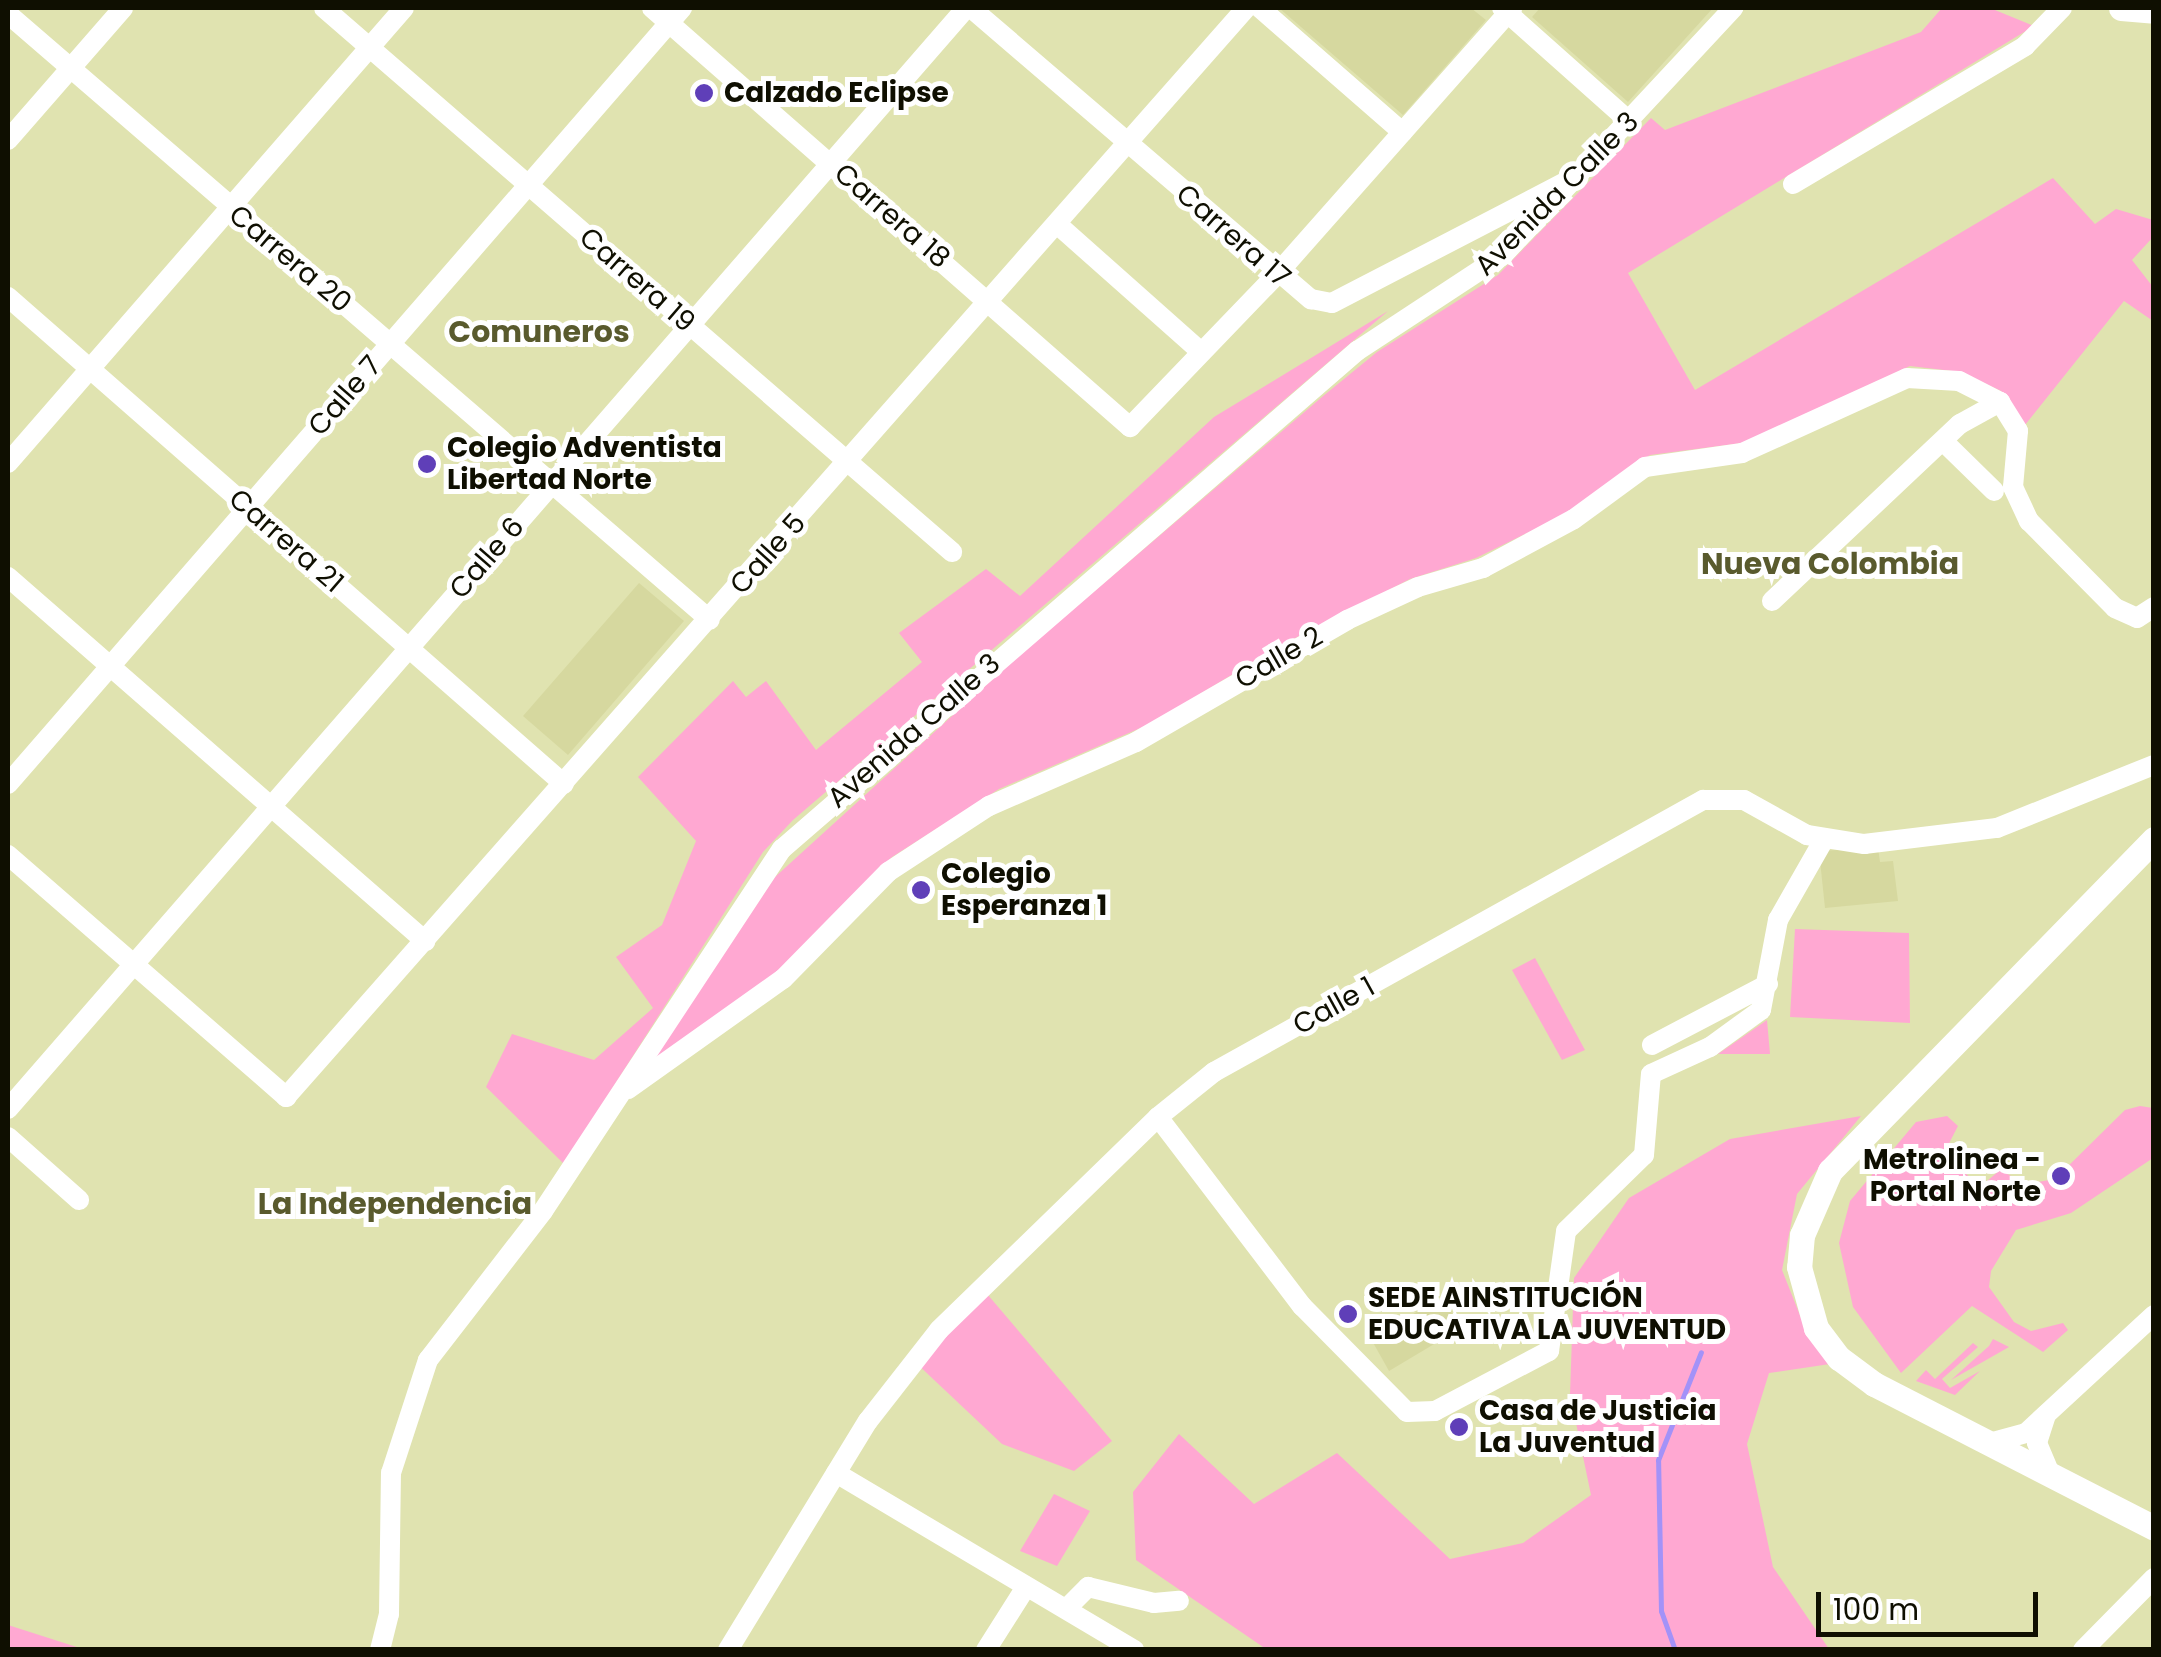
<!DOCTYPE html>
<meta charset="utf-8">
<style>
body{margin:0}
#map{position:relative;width:2161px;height:1657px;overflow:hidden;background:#e0e3b0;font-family:Poppins,sans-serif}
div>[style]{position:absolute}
.built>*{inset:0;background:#d6d89f}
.green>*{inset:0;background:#ffa8d2}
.stream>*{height:5px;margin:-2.5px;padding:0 2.5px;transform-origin:2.5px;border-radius:2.5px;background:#a392f8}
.minor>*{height:20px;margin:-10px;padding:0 10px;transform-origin:10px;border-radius:10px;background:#fff}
.major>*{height:25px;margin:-12.5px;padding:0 12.5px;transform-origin:12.5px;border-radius:12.5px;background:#fff}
.dots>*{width:28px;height:28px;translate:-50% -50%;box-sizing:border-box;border:5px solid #fff;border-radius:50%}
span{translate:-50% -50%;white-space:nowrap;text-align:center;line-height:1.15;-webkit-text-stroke:10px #fff;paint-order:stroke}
.poi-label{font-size:28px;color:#0f0f01;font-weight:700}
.left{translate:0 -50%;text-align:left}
.right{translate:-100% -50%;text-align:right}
.street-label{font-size:28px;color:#0f0f01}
.neighbourhood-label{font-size:30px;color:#595a2d;font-weight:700}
.frame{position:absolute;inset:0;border:10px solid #0f0f01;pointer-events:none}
.scale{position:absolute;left:1816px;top:1592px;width:222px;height:45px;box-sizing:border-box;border:5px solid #0f0f01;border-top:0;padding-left:12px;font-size:30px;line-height:35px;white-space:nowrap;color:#0f0f01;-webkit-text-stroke:8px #fff;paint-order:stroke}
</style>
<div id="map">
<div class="built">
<div style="clip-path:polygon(1279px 8px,1471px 8px,1486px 20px,1403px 115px)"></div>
<div style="clip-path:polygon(1540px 8px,1713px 8px,1628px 102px,1532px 17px)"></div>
<div style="clip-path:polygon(639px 583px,684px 621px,568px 755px,523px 716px)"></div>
<div style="clip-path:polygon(1878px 848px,1880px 862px,1893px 861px,1898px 901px,1825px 908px,1819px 851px)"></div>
<div style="clip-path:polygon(1442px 1297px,1461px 1328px,1389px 1371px,1371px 1339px)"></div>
</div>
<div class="green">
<div style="clip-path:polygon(1942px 8px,1990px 8px,2034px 26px,1628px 273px,1695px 390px,2053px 178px,2095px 224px,2116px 209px,2153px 220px,2153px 237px,2132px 260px,2153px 287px,2153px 321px,2124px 301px,2025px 425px,2001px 391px,1961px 372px,1910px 366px,1742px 443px,1650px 455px,1566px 514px,1476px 558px,1410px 579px,1276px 648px,1152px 723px,999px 789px,892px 857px,780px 971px,646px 1071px,775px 877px,1008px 665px,1322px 397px,1377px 352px,1498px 275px,1651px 118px,1665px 130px,1921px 32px)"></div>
<div style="clip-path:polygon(1388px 311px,793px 820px,763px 852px,564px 1164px,486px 1087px,512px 1034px,594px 1060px,653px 1008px,616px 957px,662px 925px,696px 841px,638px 777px,733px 681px,746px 697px,766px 681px,816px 750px,922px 662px,899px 633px,986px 569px,1020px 596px,1214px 417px)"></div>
<div style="clip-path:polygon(1795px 929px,1909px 933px,1910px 1023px,1790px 1017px)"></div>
<div style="clip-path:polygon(1535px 958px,1585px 1050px,1562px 1060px,1512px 970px)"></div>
<div style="clip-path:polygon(1767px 1020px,1770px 1054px,1718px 1054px)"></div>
<div style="clip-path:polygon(2140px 1106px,2153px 1108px,2153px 1158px,2071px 1213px,2016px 1230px,1991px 1271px,1989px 1287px,2014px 1322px,2031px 1331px,2063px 1323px,2068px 1330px,2043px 1352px,1972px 1306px,1901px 1373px,1853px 1307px,1839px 1243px,1850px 1201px,1916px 1122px,1947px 1116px,1958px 1126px,1944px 1153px,1980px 1187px,2000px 1170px,2026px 1184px,2055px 1179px,2125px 1110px)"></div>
<div style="clip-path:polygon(1861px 1116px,1797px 1194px,1782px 1270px,1807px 1333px,1830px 1364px,1769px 1373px,1747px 1444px,1773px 1567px,1829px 1649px,1266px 1649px,1136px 1560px,1133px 1492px,1179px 1434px,1254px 1504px,1337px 1453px,1450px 1559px,1523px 1543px,1591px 1495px,1570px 1394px,1574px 1278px,1629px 1198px,1730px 1139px)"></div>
<div style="clip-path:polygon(982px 1288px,1112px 1441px,1074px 1471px,1002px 1444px,914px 1361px)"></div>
<div style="clip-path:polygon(1993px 1339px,2009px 1347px,1951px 1380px,1989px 1346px)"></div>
<div style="clip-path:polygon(1973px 1343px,1978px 1347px,1942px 1379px,1950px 1388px,1980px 1371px,1955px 1395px,1916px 1381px,1926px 1370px,1935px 1379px)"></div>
<div style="clip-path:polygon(1054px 1494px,1090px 1511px,1057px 1566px,1020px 1551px)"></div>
<div style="clip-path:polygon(8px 1625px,83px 1649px,8px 1649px)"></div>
</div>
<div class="stream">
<div style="left:1675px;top:1650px;width:41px;rotate:-109.7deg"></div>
<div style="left:1661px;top:1611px;width:151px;rotate:-91.1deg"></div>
<div style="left:1658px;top:1460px;width:116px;rotate:-68.3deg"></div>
</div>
<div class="minor">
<div style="left:324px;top:8px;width:831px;rotate:40.9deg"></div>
<div style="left:652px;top:8px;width:636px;rotate:41.24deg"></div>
<div style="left:1130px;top:427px;width:212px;rotate:-46.1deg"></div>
<div style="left:1277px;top:274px;width:355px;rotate:-48.5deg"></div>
<div style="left:971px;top:8px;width:448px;rotate:40.6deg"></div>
<div style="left:1311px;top:299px;width:21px;rotate:11deg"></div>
<div style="left:1332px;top:303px;width:263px;rotate:-27.4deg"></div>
<div style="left:1260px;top:8px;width:189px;rotate:41.1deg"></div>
<div style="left:1502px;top:8px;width:173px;rotate:41.7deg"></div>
<div style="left:8px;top:14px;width:927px;rotate:40.8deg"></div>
<div style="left:8px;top:140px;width:175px;rotate:-48.9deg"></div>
<div style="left:1793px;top:184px;width:270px;rotate:-30.7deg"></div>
<div style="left:2025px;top:46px;width:53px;rotate:-45.8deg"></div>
<div style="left:1057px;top:224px;width:193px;rotate:41.6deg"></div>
<div style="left:8px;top:297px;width:739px;rotate:41.22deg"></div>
<div style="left:1944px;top:442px;width:70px;rotate:44.4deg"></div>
<div style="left:8px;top:463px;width:603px;rotate:-48.97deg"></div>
<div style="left:8px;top:577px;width:554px;rotate:41.12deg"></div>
<div style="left:1772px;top:601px;width:258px;rotate:-43.3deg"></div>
<div style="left:1960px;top:424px;width:46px;rotate:-28.8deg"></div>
<div style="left:8px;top:784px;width:1028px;rotate:-49.02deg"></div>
<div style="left:8px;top:855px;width:369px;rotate:41deg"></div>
<div style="left:286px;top:1097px;width:1452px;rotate:-48.6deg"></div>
<div style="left:1652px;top:1045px;width:131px;rotate:-27.7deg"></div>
<div style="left:628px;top:1089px;width:190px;rotate:-35.4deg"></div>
<div style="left:783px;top:979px;width:150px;rotate:-45.5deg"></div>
<div style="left:888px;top:872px;width:121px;rotate:-33.2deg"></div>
<div style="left:989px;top:806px;width:160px;rotate:-23.5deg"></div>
<div style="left:1136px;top:742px;width:244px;rotate:-30deg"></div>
<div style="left:1347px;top:620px;width:78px;rotate:-24.9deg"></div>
<div style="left:1418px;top:587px;width:68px;rotate:-16.3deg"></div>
<div style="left:1483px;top:568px;width:103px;rotate:-28.3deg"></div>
<div style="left:1574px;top:519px;width:88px;rotate:-36.2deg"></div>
<div style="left:1645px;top:467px;width:98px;rotate:-8.2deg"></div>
<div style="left:1742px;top:453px;width:181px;rotate:-24.4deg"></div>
<div style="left:1907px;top:378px;width:52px;rotate:3.3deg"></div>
<div style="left:1959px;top:381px;width:46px;rotate:27.1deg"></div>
<div style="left:2000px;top:402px;width:34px;rotate:58deg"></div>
<div style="left:2018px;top:431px;width:56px;rotate:95.1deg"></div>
<div style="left:2013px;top:487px;width:38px;rotate:65deg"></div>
<div style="left:2029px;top:521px;width:122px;rotate:45.3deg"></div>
<div style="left:2115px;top:608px;width:24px;rotate:24deg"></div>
<div style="left:2137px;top:618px;width:20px;rotate:-33deg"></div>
<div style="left:8px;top:1109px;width:1459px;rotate:-48.97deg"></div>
<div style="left:1158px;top:1117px;width:238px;rotate:52.7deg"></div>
<div style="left:1302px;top:1306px;width:149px;rotate:45.3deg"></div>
<div style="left:1407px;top:1412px;width:28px;rotate:-2deg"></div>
<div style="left:1435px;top:1411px;width:129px;rotate:-27.8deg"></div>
<div style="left:1549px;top:1351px;width:121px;rotate:-81.9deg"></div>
<div style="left:1566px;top:1231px;width:109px;rotate:-44.3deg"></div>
<div style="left:1644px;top:1155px;width:81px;rotate:-85.1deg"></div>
<div style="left:1651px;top:1074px;width:65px;rotate:-24.6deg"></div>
<div style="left:1710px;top:1047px;width:63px;rotate:-36deg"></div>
<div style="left:1761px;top:1010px;width:92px;rotate:-79.3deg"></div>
<div style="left:1778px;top:920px;width:91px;rotate:-60.3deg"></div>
<div style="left:8px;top:1137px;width:95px;rotate:41.6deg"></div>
<div style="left:2046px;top:1415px;width:29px;rotate:108deg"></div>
<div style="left:2037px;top:1443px;width:36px;rotate:67deg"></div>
<div style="left:1986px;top:1444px;width:41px;rotate:-15.4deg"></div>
<div style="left:2026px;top:1433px;width:174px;rotate:-42.7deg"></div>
<div style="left:836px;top:1473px;width:347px;rotate:30.7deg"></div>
<div style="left:1067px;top:1608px;width:30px;rotate:-45deg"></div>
<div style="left:1088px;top:1587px;width:68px;rotate:13.6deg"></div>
<div style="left:1154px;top:1603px;width:25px;rotate:-5deg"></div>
<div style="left:380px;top:1650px;width:37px;rotate:-76deg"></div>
<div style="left:389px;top:1614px;width:141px;rotate:-89.2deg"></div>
<div style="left:391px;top:1473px;width:119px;rotate:-71.9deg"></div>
<div style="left:428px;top:1360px;width:188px;rotate:-52.3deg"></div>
<div style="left:543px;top:1211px;width:434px;rotate:-56.6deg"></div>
<div style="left:782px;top:849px;width:761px;rotate:-40.9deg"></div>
<div style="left:1357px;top:351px;width:175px;rotate:-33.3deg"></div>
<div style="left:1503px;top:255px;width:338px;rotate:-47deg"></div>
<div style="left:728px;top:1650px;width:268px;rotate:-58.6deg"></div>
<div style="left:868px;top:1421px;width:115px;rotate:-52deg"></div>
<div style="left:939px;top:1330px;width:305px;rotate:-44.2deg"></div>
<div style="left:1158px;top:1117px;width:72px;rotate:-38.8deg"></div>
<div style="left:1214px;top:1072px;width:560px;rotate:-29.08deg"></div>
<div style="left:1703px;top:800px;width:41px"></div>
<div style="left:1744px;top:800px;width:72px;rotate:29.1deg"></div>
<div style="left:1807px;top:835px;width:58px;rotate:9deg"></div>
<div style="left:1864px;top:844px;width:134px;rotate:-6.9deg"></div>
<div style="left:1997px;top:828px;width:169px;rotate:-21.9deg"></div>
<div style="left:986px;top:1650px;width:75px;rotate:-57.6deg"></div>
<div style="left:2083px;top:1650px;width:101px;rotate:-45.4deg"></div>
</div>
<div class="major">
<div style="left:2121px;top:8px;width:33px;rotate:5deg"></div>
<div style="left:2154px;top:839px;width:464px;rotate:134.3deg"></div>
<div style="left:1830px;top:1171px;width:70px;rotate:113.6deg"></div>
<div style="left:1802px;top:1235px;width:32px;rotate:95deg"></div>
<div style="left:1799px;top:1267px;width:63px;rotate:74.4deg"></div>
<div style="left:1816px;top:1328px;width:38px;rotate:53deg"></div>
<div style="left:1839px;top:1358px;width:44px;rotate:36.6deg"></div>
<div style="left:1874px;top:1384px;width:315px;rotate:27.2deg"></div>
</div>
<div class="dots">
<div style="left:704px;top:93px;background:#5f3fb8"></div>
<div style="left:427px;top:464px;background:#5f3fb8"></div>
<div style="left:921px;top:890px;background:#5f3fb8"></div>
<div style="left:2061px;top:1176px;background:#5f3fb8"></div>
<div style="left:1348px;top:1314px;background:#5f3fb8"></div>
<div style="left:1459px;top:1427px;background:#5f3fb8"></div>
</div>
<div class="poi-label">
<span class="left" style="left:724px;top:93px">Calzado Eclipse</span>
<span class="left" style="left:447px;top:464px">Colegio Adventista<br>Libertad Norte</span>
<span class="left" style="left:941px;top:890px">Colegio<br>Esperanza 1</span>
<span class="right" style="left:2041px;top:1176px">Metrolinea -<br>Portal Norte</span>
<span class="left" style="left:1368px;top:1314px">SEDE AINSTITUCIÓN<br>EDUCATIVA LA JUVENTUD</span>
<span class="left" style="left:1479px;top:1427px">Casa de Justicia<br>La Juventud</span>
</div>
<div class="street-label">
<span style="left:1557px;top:194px;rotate:-45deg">Avenida Calle 3</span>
<span style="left:892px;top:216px;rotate:41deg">Carrera 18</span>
<span style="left:1233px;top:236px;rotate:41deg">Carrera 17</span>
<span style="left:290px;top:259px;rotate:40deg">Carrera 20</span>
<span style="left:637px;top:280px;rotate:41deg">Carrera 19</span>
<span style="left:345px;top:396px;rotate:-49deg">Calle 7</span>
<span style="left:286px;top:541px;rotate:41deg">Carrera 21</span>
<span style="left:768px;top:554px;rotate:-48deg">Calle 5</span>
<span style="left:487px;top:558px;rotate:-49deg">Calle 6</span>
<span style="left:1279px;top:658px;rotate:-30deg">Calle 2</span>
<span style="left:914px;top:731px;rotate:-41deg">Avenida Calle 3</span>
<span style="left:1334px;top:1006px;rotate:-29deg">Calle 1</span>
</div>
<div class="neighbourhood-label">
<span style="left:539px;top:332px">Comuneros</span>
<span style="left:1830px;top:564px">Nueva Colombia</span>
<span style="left:395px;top:1204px">La Independencia</span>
</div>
<div class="frame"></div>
<div class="scale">100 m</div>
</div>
